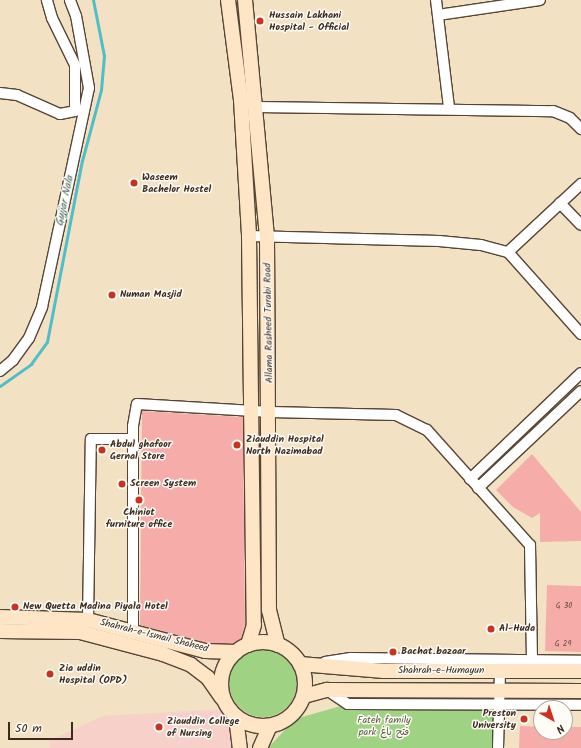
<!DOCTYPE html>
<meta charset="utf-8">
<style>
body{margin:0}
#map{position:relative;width:581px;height:748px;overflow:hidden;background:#f2e1c3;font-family:Kalam,"Playpen Sans Arabic",sans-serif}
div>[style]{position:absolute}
.built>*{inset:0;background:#f7d0ca}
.green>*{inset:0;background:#9fd282}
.round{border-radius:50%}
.stream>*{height:2.5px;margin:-1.25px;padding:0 1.25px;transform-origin:1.25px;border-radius:1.25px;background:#50bec8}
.building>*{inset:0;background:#f6adaa}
.roads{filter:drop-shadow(1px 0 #564537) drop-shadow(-1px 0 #564537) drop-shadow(0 1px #564537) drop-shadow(0 -1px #564537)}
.minor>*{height:10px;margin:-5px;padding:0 5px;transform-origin:5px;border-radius:5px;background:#fff}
.secondary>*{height:14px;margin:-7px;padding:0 7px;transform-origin:7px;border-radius:7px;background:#fee5c5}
.secondary>.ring{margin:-7px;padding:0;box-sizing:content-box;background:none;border:14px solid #fee5c5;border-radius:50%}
.dots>*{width:11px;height:11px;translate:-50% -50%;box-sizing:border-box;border:2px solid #fdfcf7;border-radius:50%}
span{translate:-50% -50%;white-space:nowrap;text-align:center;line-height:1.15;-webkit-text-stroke:3px #fdfcf7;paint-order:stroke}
.number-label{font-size:8px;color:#6a4b41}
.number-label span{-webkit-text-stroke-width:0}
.poi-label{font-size:10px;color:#3b2a1e;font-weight:700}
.left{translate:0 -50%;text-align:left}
.right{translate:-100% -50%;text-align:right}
.street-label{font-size:10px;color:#3b2a1e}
.park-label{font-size:10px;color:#595c3c}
.water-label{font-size:11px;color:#425e5a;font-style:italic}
.north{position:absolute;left:533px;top:700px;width:40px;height:40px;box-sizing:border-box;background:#fdfcf7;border:1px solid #afa8a0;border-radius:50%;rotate:141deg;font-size:11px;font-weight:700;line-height:16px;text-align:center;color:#3b2a1e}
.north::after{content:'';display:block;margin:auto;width:14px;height:18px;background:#c8321e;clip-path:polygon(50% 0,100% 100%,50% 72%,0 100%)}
.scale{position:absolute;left:8px;top:722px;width:65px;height:18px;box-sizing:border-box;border:2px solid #3b2a1e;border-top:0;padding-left:5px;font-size:12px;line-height:14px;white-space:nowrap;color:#3b2a1e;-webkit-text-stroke:3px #fdfcf7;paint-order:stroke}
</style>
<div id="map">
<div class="built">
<div style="clip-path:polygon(228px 709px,236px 717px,240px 748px,50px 748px,49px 741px,103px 716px)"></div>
</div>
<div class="green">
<div class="round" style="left:229px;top:649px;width:68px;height:68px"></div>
<div style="clip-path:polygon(348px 704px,500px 706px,498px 748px,268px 748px,295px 719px)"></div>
</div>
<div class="stream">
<div style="left:0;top:386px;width:38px;rotate:-35deg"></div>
<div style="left:31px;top:364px;width:27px;rotate:-54deg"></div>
<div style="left:47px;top:342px;width:184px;rotate:-79.1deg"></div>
<div style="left:82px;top:161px;width:73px;rotate:-75deg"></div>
<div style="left:101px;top:90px;width:34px;rotate:-85deg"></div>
<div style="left:104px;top:56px;width:57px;rotate:-101.1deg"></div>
</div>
<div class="building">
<div style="clip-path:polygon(142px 411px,243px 417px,245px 624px,240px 644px,206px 643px,140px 625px)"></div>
<div style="clip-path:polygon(532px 454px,581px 512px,581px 541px,540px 542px,540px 513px,532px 518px,513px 507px,496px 490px)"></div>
<div style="clip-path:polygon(547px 585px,581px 586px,581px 652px,545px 651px)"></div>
<div style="clip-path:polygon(520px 726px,541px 727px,541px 732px,565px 732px,565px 727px,581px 727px,581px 748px,519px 748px)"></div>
</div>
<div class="roads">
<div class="minor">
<div style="left:436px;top:0;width:108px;rotate:83.1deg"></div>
<div style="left:438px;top:15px;width:103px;rotate:-8.4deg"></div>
<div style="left:0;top:93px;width:17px;rotate:7deg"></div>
<div style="left:17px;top:95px;width:47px;rotate:23.8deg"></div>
<div style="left:60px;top:114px;width:15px;rotate:-11deg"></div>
<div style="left:75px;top:111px;width:46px;rotate:-90deg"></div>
<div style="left:75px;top:65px;width:52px;rotate:-116.1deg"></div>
<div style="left:52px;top:18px;width:19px;rotate:-106deg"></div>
<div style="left:257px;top:107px;width:296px;rotate:0.8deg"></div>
<div style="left:553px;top:111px;width:18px;rotate:22deg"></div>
<div style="left:570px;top:118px;width:16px;rotate:45deg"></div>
<div style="left:560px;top:203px;width:30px;rotate:46deg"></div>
<div style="left:249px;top:236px;width:190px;rotate:1.5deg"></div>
<div style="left:439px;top:241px;width:42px;rotate:5.4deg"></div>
<div style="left:481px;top:245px;width:28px;rotate:15deg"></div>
<div style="left:508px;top:252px;width:110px;rotate:48.3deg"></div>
<div style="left:508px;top:252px;width:100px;rotate:-43deg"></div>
<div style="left:0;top:371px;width:17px;rotate:-40deg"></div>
<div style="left:13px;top:360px;width:27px;rotate:-54deg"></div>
<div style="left:29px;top:338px;width:34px;rotate:-67deg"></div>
<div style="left:42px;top:307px;width:224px;rotate:-77.9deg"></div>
<div style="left:89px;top:88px;width:73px;rotate:-100.2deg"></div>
<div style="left:76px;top:16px;width:17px;rotate:-111deg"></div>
<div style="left:470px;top:479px;width:153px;rotate:-43.7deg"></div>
<div style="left:478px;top:488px;width:141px;rotate:-43.3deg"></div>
<div style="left:88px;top:620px;width:181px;rotate:-89.1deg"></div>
<div style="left:91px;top:439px;width:42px"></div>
<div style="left:133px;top:629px;width:203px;rotate:-90deg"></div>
<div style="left:133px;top:426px;width:22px;rotate:-80deg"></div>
<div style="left:137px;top:404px;width:134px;rotate:3.4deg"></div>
<div style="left:271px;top:412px;width:125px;rotate:1.4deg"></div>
<div style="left:396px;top:415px;width:34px;rotate:26deg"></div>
<div style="left:427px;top:430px;width:154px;rotate:48.2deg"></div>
<div style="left:530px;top:545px;width:114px;rotate:89deg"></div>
<div style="left:325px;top:662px;width:26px;rotate:-9deg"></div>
<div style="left:351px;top:658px;width:230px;rotate:0.7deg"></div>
<div style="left:327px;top:690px;width:25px;rotate:34deg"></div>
<div style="left:348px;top:704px;width:233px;rotate:0.2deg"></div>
<div style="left:498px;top:748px;width:77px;rotate:-88.5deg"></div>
</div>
<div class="secondary">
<div style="left:228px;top:0;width:101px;rotate:82.6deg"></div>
<div style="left:241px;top:100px;width:136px;rotate:86.6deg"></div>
<div style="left:249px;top:236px;width:389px;rotate:89.3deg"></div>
<div style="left:254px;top:625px;width:21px;rotate:107deg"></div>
<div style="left:245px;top:0;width:238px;rotate:84.7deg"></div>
<div style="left:267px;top:237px;width:373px;rotate:89.7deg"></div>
<div style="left:269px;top:610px;width:36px;rotate:76deg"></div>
<div style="left:0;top:617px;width:88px;rotate:2deg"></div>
<div style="left:88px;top:620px;width:121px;rotate:14.8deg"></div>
<div style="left:205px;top:651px;width:31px;rotate:2deg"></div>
<div style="left:0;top:631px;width:80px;rotate:0.7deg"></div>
<div style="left:80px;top:632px;width:86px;rotate:14.8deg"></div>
<div style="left:163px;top:654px;width:30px;rotate:21deg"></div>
<div style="left:191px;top:665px;width:21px;rotate:37deg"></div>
<div style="left:208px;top:678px;width:24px;rotate:55deg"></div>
<div class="ring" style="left:221px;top:642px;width:70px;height:70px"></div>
<div style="left:300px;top:664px;width:84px;rotate:4.8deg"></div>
<div style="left:384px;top:671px;width:197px"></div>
<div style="left:304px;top:696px;width:24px;rotate:-15deg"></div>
<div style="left:327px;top:690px;width:254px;rotate:0.2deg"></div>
<div style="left:236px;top:717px;width:31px;rotate:83deg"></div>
<div style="left:260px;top:748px;width:24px;rotate:-66deg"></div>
</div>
</div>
<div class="dots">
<div style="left:260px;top:21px;background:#c8321e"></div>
<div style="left:134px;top:183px;background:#c8321e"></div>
<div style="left:112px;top:295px;background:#c8321e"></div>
<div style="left:237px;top:445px;background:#c8321e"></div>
<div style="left:102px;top:450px;background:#c8321e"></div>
<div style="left:122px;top:484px;background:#c8321e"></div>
<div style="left:139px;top:500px;background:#c8321e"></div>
<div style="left:15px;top:607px;background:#c8321e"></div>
<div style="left:491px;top:629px;background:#c8321e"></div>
<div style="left:393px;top:652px;background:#c8321e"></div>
<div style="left:50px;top:674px;background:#c8321e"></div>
<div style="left:524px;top:719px;background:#c8321e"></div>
<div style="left:159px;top:727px;background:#c8321e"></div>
</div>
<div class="number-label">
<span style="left:564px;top:606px">G 30</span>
<span style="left:563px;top:644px">G 29</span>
</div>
<div class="poi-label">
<span class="left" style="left:269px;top:21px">Hussain Lakhani<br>Hospital - Official</span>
<span class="left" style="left:142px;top:183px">Waseem<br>Bachelor Hostel</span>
<span class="left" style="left:120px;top:295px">Numan Masjid</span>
<span class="left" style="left:246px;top:445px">Ziauddin Hospital<br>North Nazimabad</span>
<span class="left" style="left:110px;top:450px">Abdul ghafoor<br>Gernal Store</span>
<span class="left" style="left:130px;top:484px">Screen System</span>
<span style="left:139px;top:518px">Chiniot<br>furniture office</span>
<span class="left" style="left:23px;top:607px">New Quetta Madina Piyala Hotel</span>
<span class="left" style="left:499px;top:629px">Al-Huda</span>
<span class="left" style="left:401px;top:652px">Bachat bazaar</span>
<span class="left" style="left:59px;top:674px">Zia uddin<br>Hospital (OPD)</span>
<span class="right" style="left:516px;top:719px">Preston<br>University</span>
<span class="left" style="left:167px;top:727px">Ziauddin College<br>of Nursing</span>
</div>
<div class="street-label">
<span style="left:269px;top:323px;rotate:-91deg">Allama Rasheed Turabi Road</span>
<span style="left:154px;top:636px;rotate:14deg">Shahrah-e-Ismail Shaheed</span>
<span style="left:441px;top:671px">Shahrah-e-Humayun</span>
</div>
<div class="park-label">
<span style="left:384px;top:726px">Fateh family<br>park فتح باغ</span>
</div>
<div class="water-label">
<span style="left:65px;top:201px;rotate:-78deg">Gujjar Nala</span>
</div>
<div class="north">N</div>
<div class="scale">50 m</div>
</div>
